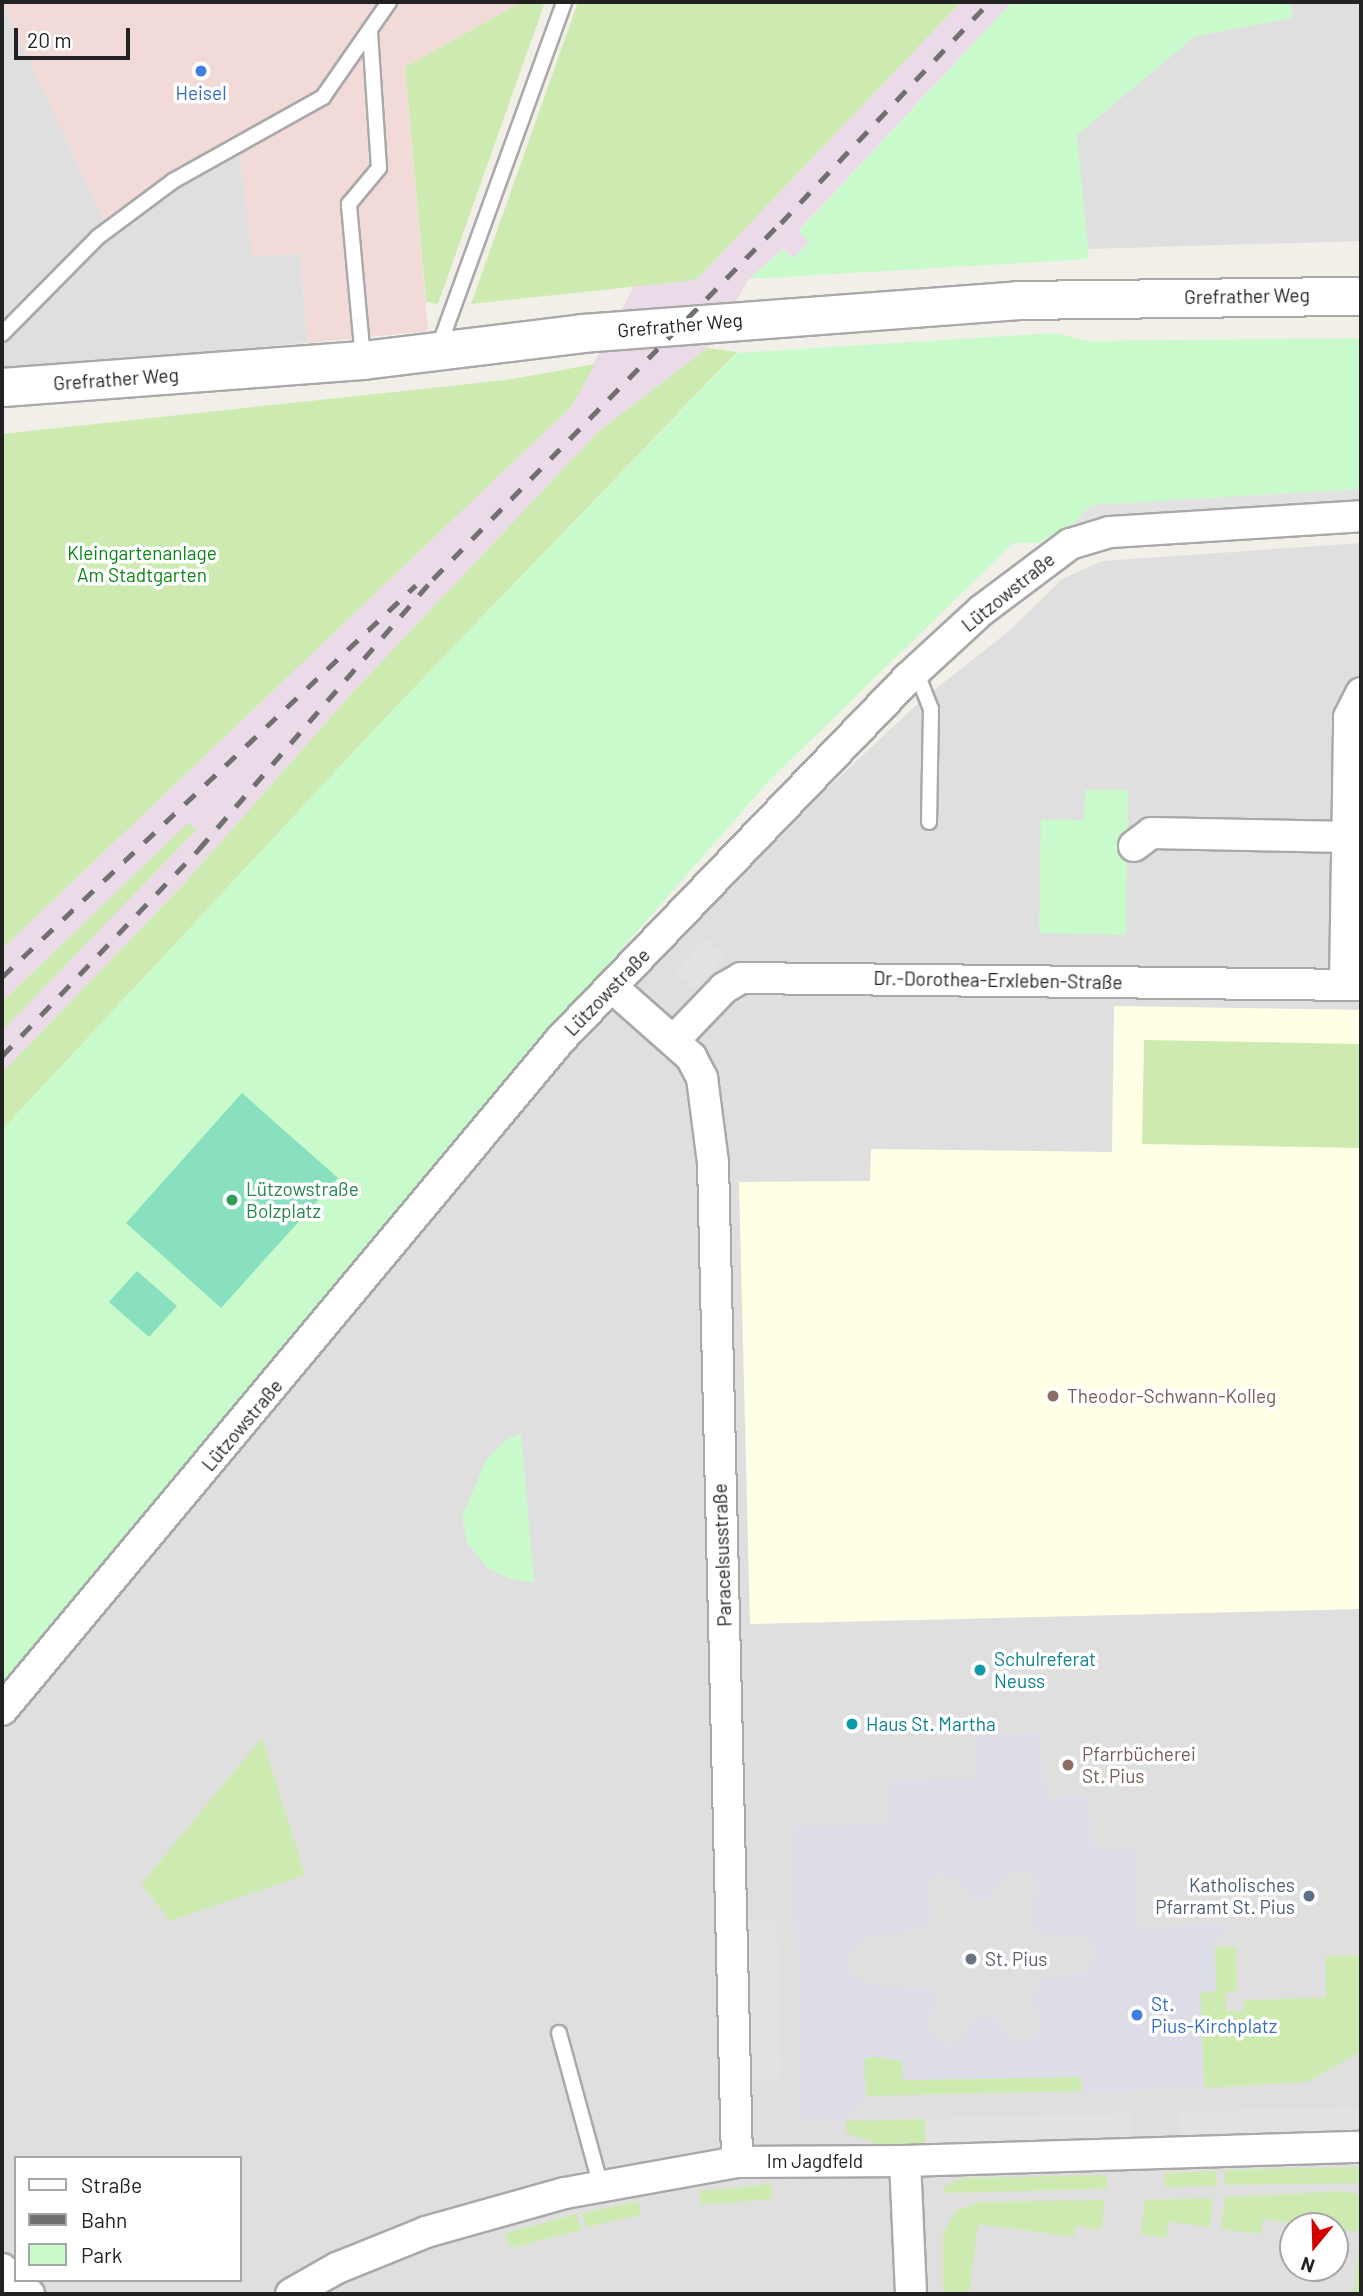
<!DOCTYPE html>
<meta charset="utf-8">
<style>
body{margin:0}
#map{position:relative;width:1363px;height:2296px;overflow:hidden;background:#f2efe9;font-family:Barlow,sans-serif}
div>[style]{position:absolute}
.residential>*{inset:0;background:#e0dfdf}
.commercial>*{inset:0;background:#f2dad9}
.industrial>*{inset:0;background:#ebdbe8}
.education>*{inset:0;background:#ffffe5}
.grass>*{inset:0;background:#cdebb0}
.park>*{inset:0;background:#c8facc}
.pitch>*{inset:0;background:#88e0be}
.parking>*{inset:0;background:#e2e2e2}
.plaza>*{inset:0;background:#dddde8}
.roads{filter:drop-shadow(2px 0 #a9a9a9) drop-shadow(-2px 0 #a9a9a9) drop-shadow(0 2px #a9a9a9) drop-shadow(0 -2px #a9a9a9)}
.service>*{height:14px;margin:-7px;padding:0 7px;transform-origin:7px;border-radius:7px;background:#fff}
.minor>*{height:30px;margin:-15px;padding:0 15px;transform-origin:15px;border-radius:15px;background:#fff}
.tertiary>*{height:37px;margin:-18.5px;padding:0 18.5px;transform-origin:18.5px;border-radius:18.5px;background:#fff}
.rail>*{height:5px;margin-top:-2.5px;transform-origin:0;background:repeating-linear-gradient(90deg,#707070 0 14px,transparent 0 28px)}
.dots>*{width:19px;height:19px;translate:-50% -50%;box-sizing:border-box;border:4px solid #fff;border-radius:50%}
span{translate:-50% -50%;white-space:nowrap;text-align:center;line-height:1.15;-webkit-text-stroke:7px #fff;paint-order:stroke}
.shop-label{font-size:19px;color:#366cbe}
.left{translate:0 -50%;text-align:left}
.street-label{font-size:19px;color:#222}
.park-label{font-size:19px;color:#0c8416}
.leisure-label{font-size:19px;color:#27864d}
.education-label{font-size:19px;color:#785e54}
.culture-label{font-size:19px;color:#0d838f}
.service-label{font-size:19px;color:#4e5e75}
.right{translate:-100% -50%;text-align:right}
.worship-label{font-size:19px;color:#5b616d}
.frame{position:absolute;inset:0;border:4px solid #222;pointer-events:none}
.legend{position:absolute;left:14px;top:2156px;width:228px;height:126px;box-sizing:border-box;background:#fff;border:2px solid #a7a7a7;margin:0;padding:9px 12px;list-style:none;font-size:21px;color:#222}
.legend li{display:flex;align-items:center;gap:14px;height:35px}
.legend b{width:35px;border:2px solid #a7a7a7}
.north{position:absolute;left:1279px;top:2212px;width:70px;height:70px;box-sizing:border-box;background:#fff;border:2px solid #a7a7a7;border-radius:50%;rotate:199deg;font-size:19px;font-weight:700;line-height:28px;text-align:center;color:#222}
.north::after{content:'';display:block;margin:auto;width:24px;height:32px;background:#d40000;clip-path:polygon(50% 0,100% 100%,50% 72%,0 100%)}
.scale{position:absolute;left:14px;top:28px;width:116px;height:32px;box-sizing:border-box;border:4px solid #222;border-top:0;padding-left:9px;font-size:21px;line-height:24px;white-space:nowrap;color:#222;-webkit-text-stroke:5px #fff;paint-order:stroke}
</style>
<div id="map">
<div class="residential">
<div style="clip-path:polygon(2px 2px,108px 228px,239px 147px,253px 257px,300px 253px,308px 343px,2px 369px)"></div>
<div style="clip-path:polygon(1290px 2px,1361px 2px,1361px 241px,1088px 249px,1076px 135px,1195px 36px,1293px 18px)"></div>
<div style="clip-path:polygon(evenodd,1361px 543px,1361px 2294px,2px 2294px,2px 1732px,570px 1047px,725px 884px,924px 698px,1009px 631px,1062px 579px,1102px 561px,1361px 543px,16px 2158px,240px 2158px,240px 2280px,16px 2280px,16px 2158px,1361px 543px,1293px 2226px,1335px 2226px,1335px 2268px,1293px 2268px,1293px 2226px)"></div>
</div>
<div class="commercial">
<div style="clip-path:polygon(2px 2px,522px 2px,405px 67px,428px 331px,308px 343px,300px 253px,253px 257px,239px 147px,108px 228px)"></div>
</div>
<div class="industrial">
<div style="clip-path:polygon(961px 2px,1012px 2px,798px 231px,810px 242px,794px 259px,782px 249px,749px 279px,707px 348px,599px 431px,352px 693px,183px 885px,2px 1073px,2px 1031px,196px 829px,188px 824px,2px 1002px,2px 949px,571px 407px,634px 286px,696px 280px)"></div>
</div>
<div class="education">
<div style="clip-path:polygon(1114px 1006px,1361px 1010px,1361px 1609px,750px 1624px,739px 1182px,870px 1181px,871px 1149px,1112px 1152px)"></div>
</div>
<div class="grass">
<div style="clip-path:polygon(522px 2px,545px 2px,438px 304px,426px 302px,405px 67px)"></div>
<div style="clip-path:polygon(578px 2px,961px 2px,696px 280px,471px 304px)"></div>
<div style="clip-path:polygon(707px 348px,737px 352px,388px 715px,2px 1130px,2px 1073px,183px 885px,352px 693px,599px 431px)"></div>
<div style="clip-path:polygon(595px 364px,571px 407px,2px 949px,2px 434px,506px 380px)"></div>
<div style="clip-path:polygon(188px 823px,197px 829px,2px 1031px,2px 1002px)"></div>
<div style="clip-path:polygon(1144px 1040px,1361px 1044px,1361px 1148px,1142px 1144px)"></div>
<div style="clip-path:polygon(262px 1738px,305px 1875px,170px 1921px,141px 1884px)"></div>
<div style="clip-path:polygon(1214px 1947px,1236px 1947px,1237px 1992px,1225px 1993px,1226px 2012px,1244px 2011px,1244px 2000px,1326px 1998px,1326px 1956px,1361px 1955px,1361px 2051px,1307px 2082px,1204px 2088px,1200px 1992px,1216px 1991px)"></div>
<div style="clip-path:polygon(882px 2056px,902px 2061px,903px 2080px,1082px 2077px,1082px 2091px,866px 2096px,864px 2058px)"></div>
<div style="clip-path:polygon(925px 2119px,925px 2145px,885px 2147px,846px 2133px,846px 2121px)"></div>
<div style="clip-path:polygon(1361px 2167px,1361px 2183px,1225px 2185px,1225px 2170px)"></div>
<div style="clip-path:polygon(1216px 2171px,1217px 2186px,1165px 2187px,1165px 2173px)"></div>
<div style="clip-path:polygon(1106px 2175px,1107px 2189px,941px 2193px,946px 2185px,965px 2178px)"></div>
<div style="clip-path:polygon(772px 2184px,773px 2199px,701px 2205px,699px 2191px)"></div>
<div style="clip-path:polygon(1344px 2191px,1361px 2195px,1361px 2294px,1353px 2294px,1361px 2232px,1263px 2219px,1261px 2234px,1221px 2229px,1225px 2197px)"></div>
<div style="clip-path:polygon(1213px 2198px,1210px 2227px,1168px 2222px,1166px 2238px,1141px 2235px,1145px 2200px)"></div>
<div style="clip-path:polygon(1105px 2200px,1101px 2230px,1076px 2226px,1074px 2237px,978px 2224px,969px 2294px,943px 2294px,943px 2233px,957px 2210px,981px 2202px)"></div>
<div style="clip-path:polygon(638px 2201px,641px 2215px,586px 2227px,582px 2213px)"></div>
<div style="clip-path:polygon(576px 2214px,581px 2230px,511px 2248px,505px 2233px)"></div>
</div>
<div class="park">
<div style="clip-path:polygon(1012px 2px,1290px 2px,1293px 18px,1195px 36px,1077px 135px,1089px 259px,749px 279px,783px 249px,794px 258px,809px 242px,798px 232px)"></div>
<div style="clip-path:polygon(1055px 333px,1086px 341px,1361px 338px,1361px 489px,1091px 505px,1072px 525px,1037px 543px,1013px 543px,767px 783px,548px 1033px,2px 1691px,2px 1130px,388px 715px,737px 353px)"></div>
<div style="clip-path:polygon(1085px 790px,1128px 790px,1126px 935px,1039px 933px,1041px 819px,1084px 820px)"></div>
<div style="clip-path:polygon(521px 1433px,534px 1583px,510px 1579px,487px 1568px,467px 1542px,462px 1517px,486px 1460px,504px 1441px)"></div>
</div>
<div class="pitch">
<div style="clip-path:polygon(242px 1093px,338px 1178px,221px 1308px,126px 1223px)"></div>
<div style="clip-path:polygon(137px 1271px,177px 1306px,149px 1337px,109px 1302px)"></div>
</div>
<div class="parking">
<div style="clip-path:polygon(1361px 489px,1361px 500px,1110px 516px,1073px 524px,1091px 505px)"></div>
<div style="clip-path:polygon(706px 939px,725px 956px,696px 989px,676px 972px)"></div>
<div style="clip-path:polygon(777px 1920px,781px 2079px,750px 2080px,746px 1921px)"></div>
<div style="clip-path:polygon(1361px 2107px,1361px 2132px,1179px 2137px,1178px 2112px)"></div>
<div style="clip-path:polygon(1131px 2113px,1132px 2138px,925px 2145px,925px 2119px)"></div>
</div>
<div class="plaza">
<div style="clip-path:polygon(evenodd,1042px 1734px,1044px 1799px,1090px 1797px,1092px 1850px,1137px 1849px,1138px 1928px,1235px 1924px,1215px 1943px,1216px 1991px,1200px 1992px,1204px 2088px,1082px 2091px,1081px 2077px,903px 2080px,902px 2061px,872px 2056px,864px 2059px,866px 2096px,842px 2120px,801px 2120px,794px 1827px,890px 1824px,890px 1781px,975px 1779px,974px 1735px,1042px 1734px,1013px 1872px,1026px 1872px,1038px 1885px,1033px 1923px,1041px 1933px,1086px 1938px,1096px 1954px,1087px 1973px,1048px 1977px,1039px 1982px,1034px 2001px,1043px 2027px,1032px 2042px,1012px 2040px,997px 2020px,988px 2017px,978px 2019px,961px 2040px,945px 2046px,929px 2033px,934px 1995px,919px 1989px,871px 1986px,852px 1976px,848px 1954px,863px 1938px,930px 1927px,932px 1911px,925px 1888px,938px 1874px,955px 1878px,969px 1897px,986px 1901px,1013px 1872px)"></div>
</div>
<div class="roads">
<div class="service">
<div style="left:2px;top:334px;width:136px;rotate:-45.3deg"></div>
<div style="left:98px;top:237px;width:94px;rotate:-36.7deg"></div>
<div style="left:173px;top:181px;width:172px;rotate:-29.2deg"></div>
<div style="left:323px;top:97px;width:116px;rotate:-55.2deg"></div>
<div style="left:438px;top:349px;width:369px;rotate:-70deg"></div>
<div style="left:363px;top:359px;width:156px;rotate:-95.2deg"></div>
<div style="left:349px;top:204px;width:47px;rotate:-50.2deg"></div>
<div style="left:379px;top:168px;width:137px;rotate:-93.8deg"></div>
<div style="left:916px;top:671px;width:41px;rotate:68.5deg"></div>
<div style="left:931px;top:709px;width:113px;rotate:91deg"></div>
<div style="left:559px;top:2033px;width:160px;rotate:74.7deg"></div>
</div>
<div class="minor">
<div style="left:1134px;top:846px;width:21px;rotate:-37deg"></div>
<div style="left:1151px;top:833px;width:196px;rotate:1.2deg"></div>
<div style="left:1345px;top:984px;width:267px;rotate:-89.1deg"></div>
<div style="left:1349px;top:717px;width:27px;rotate:-63deg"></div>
<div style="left:612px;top:987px;width:106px;rotate:41.5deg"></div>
<div style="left:691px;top:1057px;width:24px;rotate:62deg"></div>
<div style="left:702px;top:1078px;width:86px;rotate:82.6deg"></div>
<div style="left:713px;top:1163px;width:999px;rotate:88.62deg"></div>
<div style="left:675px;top:1039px;width:71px;rotate:-46.1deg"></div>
<div style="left:724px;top:988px;width:20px;rotate:-30deg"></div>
<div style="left:741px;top:978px;width:620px;rotate:0.65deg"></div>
<div style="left:2px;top:1710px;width:873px;rotate:-50.2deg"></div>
<div style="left:561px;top:1039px;width:501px;rotate:-46.13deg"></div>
<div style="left:908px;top:678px;width:100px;rotate:-42.6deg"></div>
<div style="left:982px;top:610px;width:110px;rotate:-36.9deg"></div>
<div style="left:1070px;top:544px;width:42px;rotate:-16.7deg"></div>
<div style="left:1110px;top:532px;width:252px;rotate:-3.6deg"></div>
<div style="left:905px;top:2161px;width:133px;rotate:87.4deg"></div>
<div style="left:2px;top:2269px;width:37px;rotate:43deg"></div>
<div style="left:291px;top:2294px;width:53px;rotate:-29.5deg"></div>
<div style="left:337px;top:2268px;width:96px;rotate:-22deg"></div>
<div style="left:426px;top:2232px;width:144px;rotate:-15.7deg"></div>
<div style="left:565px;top:2193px;width:175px;rotate:-10.2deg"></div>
<div style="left:737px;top:2162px;width:168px;rotate:-0.3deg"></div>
<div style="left:905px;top:2161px;width:456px;rotate:-1.8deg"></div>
</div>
<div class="tertiary">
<div style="left:2px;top:387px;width:362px;rotate:-4.3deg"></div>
<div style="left:363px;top:360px;width:221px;rotate:-7deg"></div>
<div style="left:582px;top:333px;width:436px;rotate:-4.3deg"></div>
<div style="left:1017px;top:300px;width:344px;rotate:-0.7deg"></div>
</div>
</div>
<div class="rail">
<div style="left:2px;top:977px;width:570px;rotate:-43.44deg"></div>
<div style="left:2px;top:1056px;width:286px;rotate:-46.4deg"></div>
<div style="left:199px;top:849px;width:357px;rotate:-49.1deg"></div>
<div style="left:433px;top:579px;width:498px;rotate:-45.7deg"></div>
<div style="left:781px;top:223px;width:303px;rotate:-46.7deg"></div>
</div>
<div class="dots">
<div style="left:201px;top:71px;background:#3f7fe0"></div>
<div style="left:232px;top:1200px;background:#2e9e5b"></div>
<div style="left:1053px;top:1396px;background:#8d6e63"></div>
<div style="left:980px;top:1670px;background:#0f9aa8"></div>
<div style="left:852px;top:1724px;background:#0f9aa8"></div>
<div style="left:1068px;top:1765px;background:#8d6e63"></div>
<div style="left:1309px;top:1896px;background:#5c6f8a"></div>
<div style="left:971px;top:1959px;background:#6b7280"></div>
<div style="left:1137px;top:2015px;background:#3f7fe0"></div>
</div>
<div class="shop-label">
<span style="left:201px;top:93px">Heisel</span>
<span class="left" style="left:1151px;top:2015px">St.<br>Pius-Kirchplatz</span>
</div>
<div class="street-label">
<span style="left:1247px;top:296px;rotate:-1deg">Grefrather Weg</span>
<span style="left:680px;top:325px;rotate:-5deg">Grefrather Weg</span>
<span style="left:116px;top:379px;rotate:-4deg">Grefrather Weg</span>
<span style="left:1008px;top:592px;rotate:-39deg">Lützowstraße</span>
<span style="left:998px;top:980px;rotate:1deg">Dr.-Dorothea-Erxleben-Straße</span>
<span style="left:607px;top:992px;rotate:-46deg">Lützowstraße</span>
<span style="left:242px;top:1425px;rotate:-50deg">Lützowstraße</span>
<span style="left:722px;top:1555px;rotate:-92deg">Paracelsusstraße</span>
<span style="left:815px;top:2161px">Im Jagdfeld</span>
</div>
<div class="park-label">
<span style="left:142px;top:564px">Kleingartenanlage<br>Am Stadtgarten</span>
</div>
<div class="leisure-label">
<span class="left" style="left:246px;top:1200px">Lützowstraße<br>Bolzplatz</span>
</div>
<div class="education-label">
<span class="left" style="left:1067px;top:1396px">Theodor-Schwann-Kolleg</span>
<span class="left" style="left:1082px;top:1765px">Pfarrbücherei<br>St. Pius</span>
</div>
<div class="culture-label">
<span class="left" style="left:994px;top:1670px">Schulreferat<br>Neuss</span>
<span class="left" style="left:866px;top:1724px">Haus St. Martha</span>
</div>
<div class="service-label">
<span class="right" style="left:1295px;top:1896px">Katholisches<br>Pfarramt St. Pius</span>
</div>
<div class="worship-label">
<span class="left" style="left:985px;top:1959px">St. Pius</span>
</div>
<div class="frame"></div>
<ul class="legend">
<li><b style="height:9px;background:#fff"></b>Straße</li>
<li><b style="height:9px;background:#707070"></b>Bahn</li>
<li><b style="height:19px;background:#c8facc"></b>Park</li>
</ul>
<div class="north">N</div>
<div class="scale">20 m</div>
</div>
